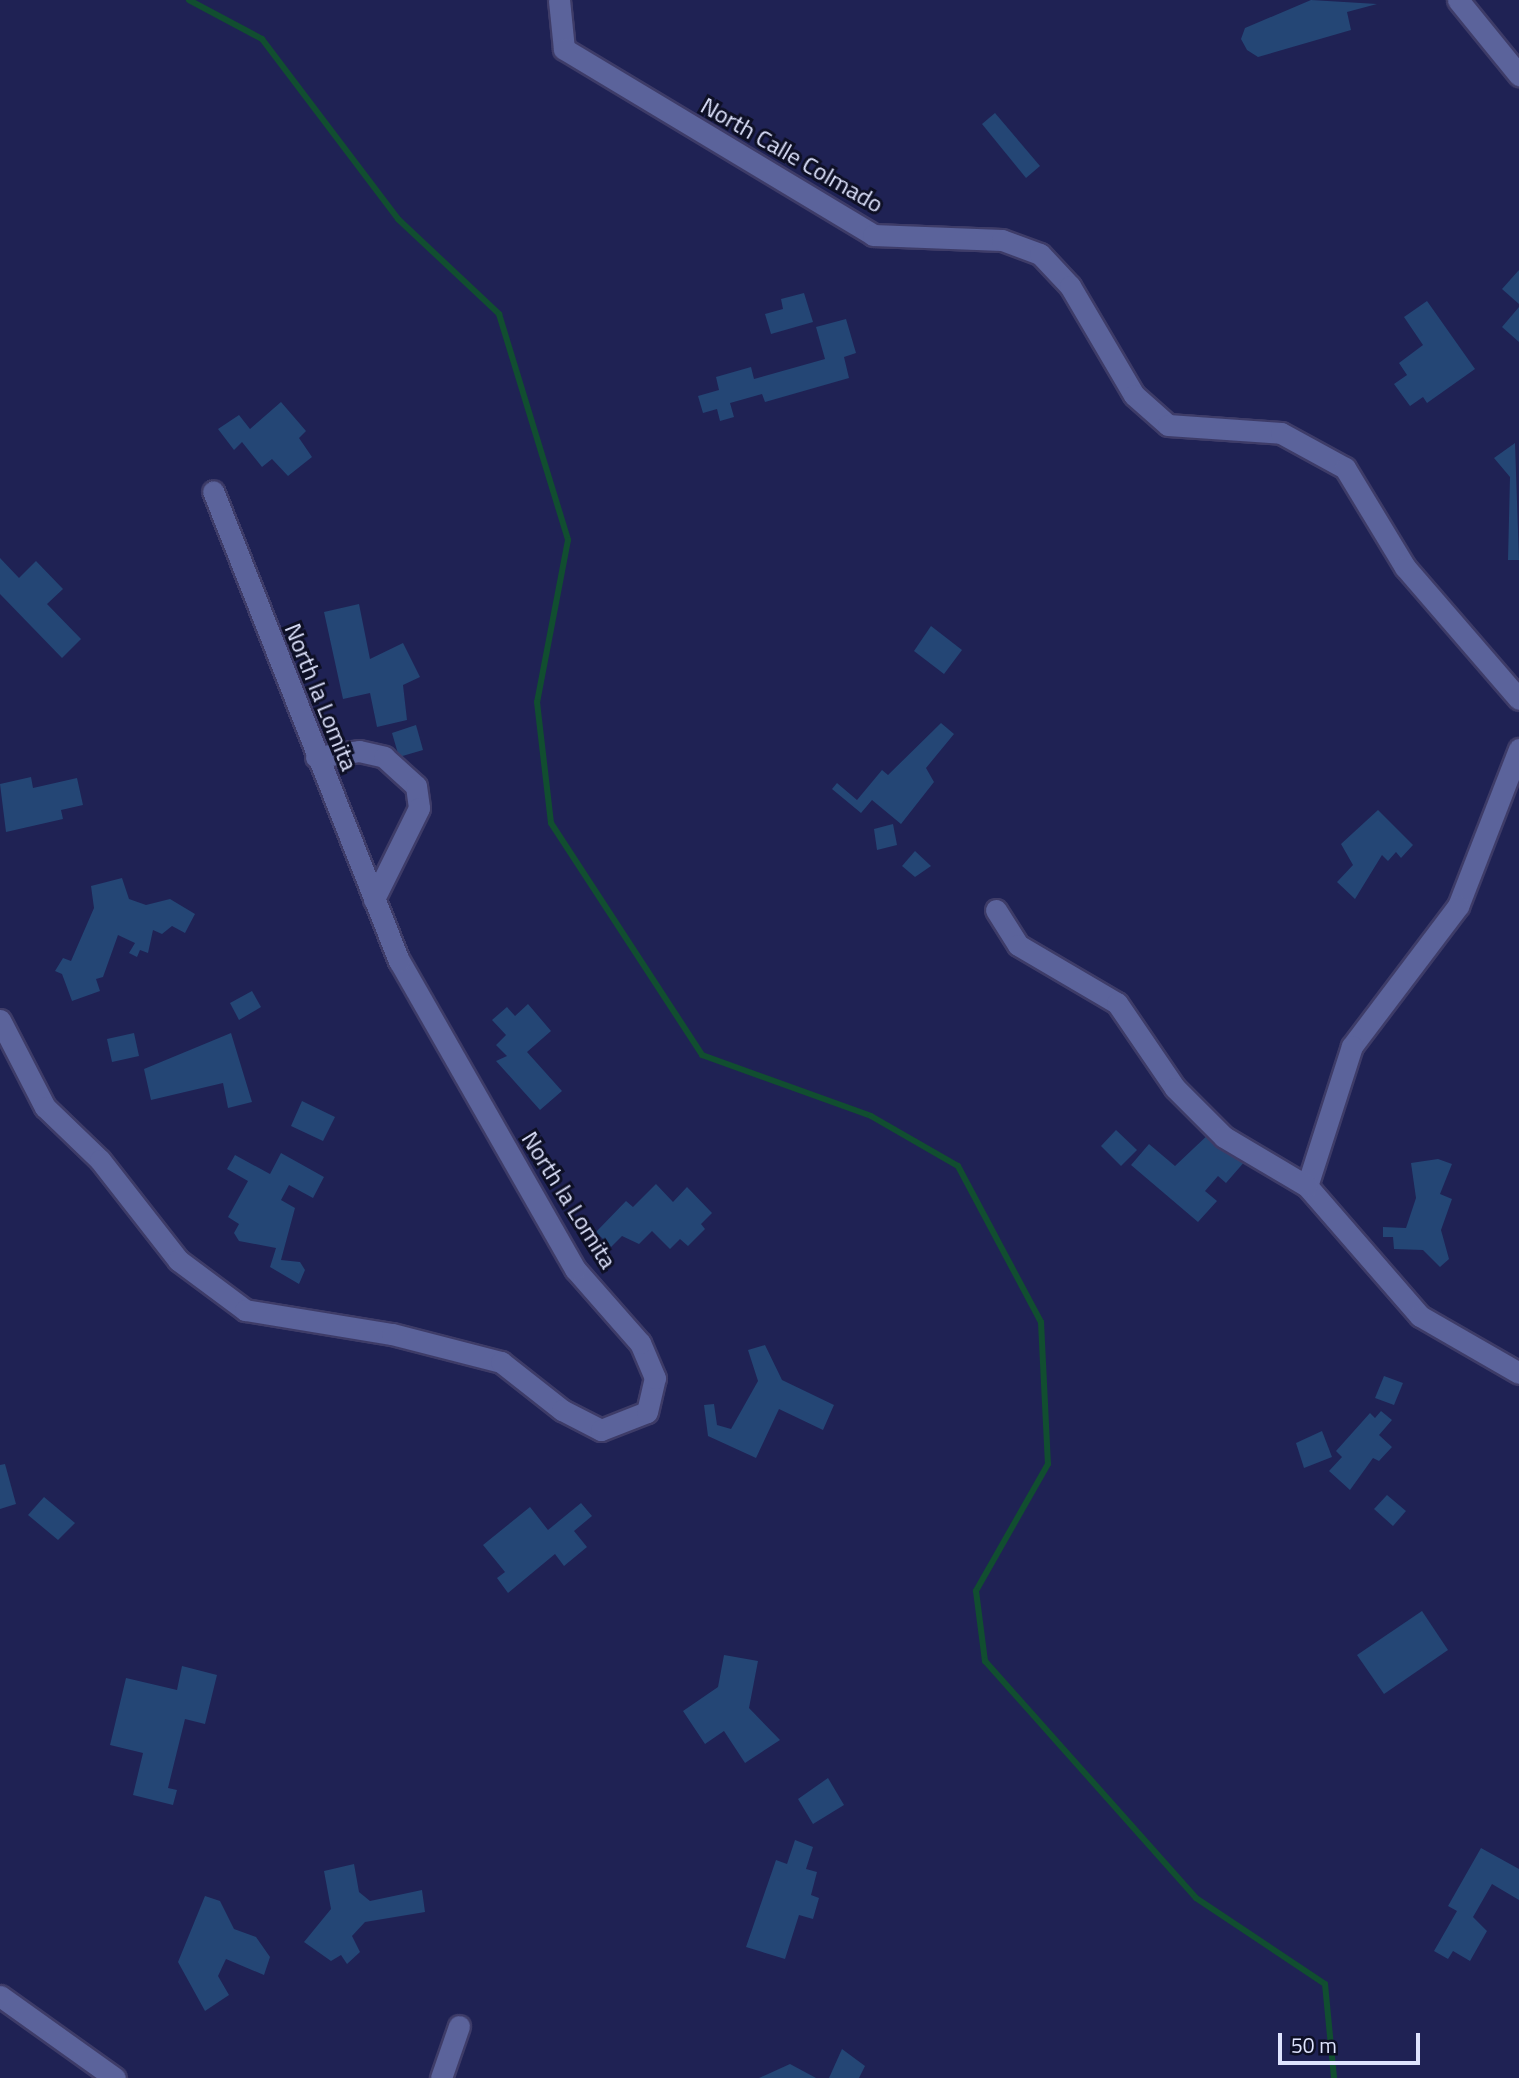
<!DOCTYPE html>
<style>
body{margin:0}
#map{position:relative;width:1519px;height:2078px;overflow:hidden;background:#1f2254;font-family:"Titillium Web",sans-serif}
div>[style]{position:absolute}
.stream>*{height:6px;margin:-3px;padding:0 3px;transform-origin:3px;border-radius:3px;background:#114e30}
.building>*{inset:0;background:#244675}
.roads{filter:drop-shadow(2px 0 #3e3c68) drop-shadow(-2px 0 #3e3c68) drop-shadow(0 2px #3e3c68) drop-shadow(0 -2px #3e3c68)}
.minor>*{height:21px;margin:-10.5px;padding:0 10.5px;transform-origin:10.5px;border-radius:10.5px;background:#5b639b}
span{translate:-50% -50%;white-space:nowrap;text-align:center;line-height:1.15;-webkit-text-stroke:6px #0d0f25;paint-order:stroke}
.street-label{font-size:24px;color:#dfe4fe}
.scale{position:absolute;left:1278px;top:2033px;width:142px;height:32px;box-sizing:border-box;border:4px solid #dfe4fe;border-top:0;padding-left:9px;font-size:21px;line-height:24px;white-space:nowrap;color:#dfe4fe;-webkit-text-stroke:5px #0d0f25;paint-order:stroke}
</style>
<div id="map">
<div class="stream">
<div style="left:189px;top:0;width:83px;rotate:28.1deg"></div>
<div style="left:262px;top:39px;width:226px;rotate:52.9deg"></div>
<div style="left:398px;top:219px;width:139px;rotate:43.2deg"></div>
<div style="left:499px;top:314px;width:236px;rotate:73deg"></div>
<div style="left:568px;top:540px;width:165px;rotate:100.8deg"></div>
<div style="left:537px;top:702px;width:122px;rotate:83.4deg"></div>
<div style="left:551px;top:823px;width:277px;rotate:56.9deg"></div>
<div style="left:702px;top:1055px;width:180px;rotate:19.8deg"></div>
<div style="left:871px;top:1116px;width:100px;rotate:29.9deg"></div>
<div style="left:958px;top:1166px;width:177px;rotate:62deg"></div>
<div style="left:1041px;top:1322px;width:142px;rotate:87.2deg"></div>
<div style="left:1048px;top:1464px;width:146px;rotate:119.6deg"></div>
<div style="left:976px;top:1591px;width:71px;rotate:82.7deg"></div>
<div style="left:985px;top:1661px;width:317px;rotate:48.3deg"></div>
<div style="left:1196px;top:1898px;width:155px;rotate:33.7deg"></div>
<div style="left:1325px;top:1984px;width:94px;rotate:84.5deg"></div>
</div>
<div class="building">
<div style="clip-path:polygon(1311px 0,1377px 4px,1347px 12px,1351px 30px,1258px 57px,1247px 50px,1241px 39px,1245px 28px)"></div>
<div style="clip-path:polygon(995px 113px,1040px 166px,1026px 178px,982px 124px)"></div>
<div style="clip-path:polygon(1519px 270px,1519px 304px,1502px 289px)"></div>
<div style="clip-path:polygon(804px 293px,813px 322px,771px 334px,765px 314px,783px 309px,781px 299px)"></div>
<div style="clip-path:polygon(1427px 301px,1475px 369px,1427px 403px,1423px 397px,1410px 406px,1394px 384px,1407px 375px,1399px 363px,1423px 345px,1404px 317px)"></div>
<div style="clip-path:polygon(1519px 307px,1519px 342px,1502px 327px)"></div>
<div style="clip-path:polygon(846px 319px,856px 353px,844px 357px,849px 378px,765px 402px,762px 394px,730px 403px,734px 417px,720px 421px,717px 409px,703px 413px,698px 396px,719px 390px,716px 377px,751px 367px,754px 379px,825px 359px,816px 327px)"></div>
<div style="clip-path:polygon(281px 402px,306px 431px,299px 438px,312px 457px,288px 476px,272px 459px,262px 467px,242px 442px,234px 450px,218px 429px,239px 415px,250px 429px)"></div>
<div style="clip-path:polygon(1515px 443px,1519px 560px,1508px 560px,1510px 477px,1494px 458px)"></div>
<div style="clip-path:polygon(0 558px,19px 578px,36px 561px,63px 589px,47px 604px,81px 639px,62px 658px,0 594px)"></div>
<div style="clip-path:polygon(359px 604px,370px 659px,403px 643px,420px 677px,403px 685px,407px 720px,377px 727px,370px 693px,343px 699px,324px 612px)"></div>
<div style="clip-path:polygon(931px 626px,962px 650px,944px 674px,914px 651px)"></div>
<div style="clip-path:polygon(941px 723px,954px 734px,926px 768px,934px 782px,901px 824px,872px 800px,861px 813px,832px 789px,837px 783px,857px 800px,882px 770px,888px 775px)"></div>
<div style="clip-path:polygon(416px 725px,423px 750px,399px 757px,392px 733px)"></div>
<div style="clip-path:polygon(31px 777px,33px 788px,77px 778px,83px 805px,61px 810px,63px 819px,6px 832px,0 784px)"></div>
<div style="clip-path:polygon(1378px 810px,1413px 845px,1401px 858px,1396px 852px,1388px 861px,1382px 855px,1355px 899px,1337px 882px,1353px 865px,1341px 844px)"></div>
<div style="clip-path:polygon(893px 824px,897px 845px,877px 850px,874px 829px)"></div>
<div style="clip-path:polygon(915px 851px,931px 866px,915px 877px,902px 866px)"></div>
<div style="clip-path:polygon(122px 878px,129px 899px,146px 905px,170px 899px,195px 914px,185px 933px,172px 926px,162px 934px,153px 930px,148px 953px,140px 950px,137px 957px,129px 953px,135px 943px,118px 935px,103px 977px,96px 979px,100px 991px,72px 1001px,62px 974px,55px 971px,63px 958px,71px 961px,94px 908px,91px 886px)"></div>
<div style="clip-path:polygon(252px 991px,261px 1007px,239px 1020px,230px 1003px)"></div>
<div style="clip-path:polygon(528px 1004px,551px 1031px,527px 1052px,562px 1091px,540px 1110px,496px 1061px,507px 1056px,496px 1045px,506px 1035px,492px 1020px,507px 1007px,515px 1016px)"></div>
<div style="clip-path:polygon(134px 1033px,139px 1056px,112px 1062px,107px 1039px)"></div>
<div style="clip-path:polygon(231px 1033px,252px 1102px,228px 1108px,223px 1083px,151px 1100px,144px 1069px)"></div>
<div style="clip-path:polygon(302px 1101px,335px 1117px,323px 1141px,291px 1126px)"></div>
<div style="clip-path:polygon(1116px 1130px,1137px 1150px,1121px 1166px,1101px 1146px)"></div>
<div style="clip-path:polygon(1212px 1131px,1246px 1160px,1226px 1183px,1218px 1176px,1205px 1191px,1217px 1201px,1198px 1222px,1131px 1165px,1149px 1144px,1175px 1166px)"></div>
<div style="clip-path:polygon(281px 1153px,324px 1177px,313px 1198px,289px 1185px,281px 1200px,295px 1208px,281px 1260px,300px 1262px,305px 1270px,299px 1284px,270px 1267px,276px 1248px,239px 1241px,234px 1233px,239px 1224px,228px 1217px,248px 1181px,227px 1169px,235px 1155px,270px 1174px)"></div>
<div style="clip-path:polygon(1438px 1159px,1452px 1164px,1440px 1194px,1452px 1199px,1441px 1230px,1449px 1259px,1440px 1267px,1423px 1250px,1394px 1249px,1393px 1237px,1383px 1237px,1383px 1227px,1406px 1228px,1416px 1198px,1411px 1163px)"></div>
<div style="clip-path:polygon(656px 1184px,673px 1202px,687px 1187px,712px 1213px,701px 1224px,705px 1229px,688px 1246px,680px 1239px,670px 1249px,652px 1231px,639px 1244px,622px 1236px,611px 1247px,596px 1232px,626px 1201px,633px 1207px)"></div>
<div style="clip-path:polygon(765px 1345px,782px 1380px,834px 1405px,823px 1430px,779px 1409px,756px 1458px,708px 1436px,704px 1405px,714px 1404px,717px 1425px,731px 1429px,758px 1381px,748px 1350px)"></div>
<div style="clip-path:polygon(1384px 1376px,1403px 1383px,1394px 1405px,1375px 1398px)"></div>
<div style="clip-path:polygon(1381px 1411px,1392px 1420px,1379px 1435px,1392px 1447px,1379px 1461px,1373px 1458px,1350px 1490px,1329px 1471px,1342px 1457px,1336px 1451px,1370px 1413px,1375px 1418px)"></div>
<div style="clip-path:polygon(1322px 1431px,1332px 1457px,1304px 1468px,1296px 1443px)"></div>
<div style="clip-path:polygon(5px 1464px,16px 1504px,0 1509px,0 1465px)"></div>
<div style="clip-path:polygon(1387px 1495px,1406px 1511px,1393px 1526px,1374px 1509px)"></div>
<div style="clip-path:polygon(44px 1497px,75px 1523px,58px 1540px,28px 1515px)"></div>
<div style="clip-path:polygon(581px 1503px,592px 1516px,574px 1531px,587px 1547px,564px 1566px,555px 1554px,508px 1593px,497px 1578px,505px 1572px,483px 1545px,530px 1507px,548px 1530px)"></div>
<div style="clip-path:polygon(1422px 1611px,1448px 1650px,1384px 1694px,1357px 1655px)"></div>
<div style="clip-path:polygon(724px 1655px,758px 1661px,749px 1708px,780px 1740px,745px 1763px,724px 1731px,705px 1744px,683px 1711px,718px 1687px)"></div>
<div style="clip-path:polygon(182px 1666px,217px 1675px,205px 1724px,185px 1719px,168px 1788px,177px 1790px,173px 1805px,133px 1795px,143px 1753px,110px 1745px,126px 1678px,177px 1690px)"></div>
<div style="clip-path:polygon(828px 1778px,844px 1805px,813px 1824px,798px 1799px)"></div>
<div style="clip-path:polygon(795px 1840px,813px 1847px,806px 1869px,817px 1872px,811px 1895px,819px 1898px,813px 1919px,799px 1915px,785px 1959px,746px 1947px,776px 1860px,787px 1864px)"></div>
<div style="clip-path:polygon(1481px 1848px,1519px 1869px,1519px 1900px,1492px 1884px,1473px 1917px,1487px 1931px,1470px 1961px,1453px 1951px,1448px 1959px,1434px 1951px,1457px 1911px,1448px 1906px)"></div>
<div style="clip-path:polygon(354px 1864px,359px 1892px,370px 1901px,422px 1890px,425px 1912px,365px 1922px,352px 1936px,360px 1952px,347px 1964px,341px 1955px,331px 1961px,304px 1942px,331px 1909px,324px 1871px)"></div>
<div style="clip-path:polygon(205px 1896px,220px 1901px,234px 1929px,256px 1937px,270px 1957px,264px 1975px,226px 1959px,218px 1976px,229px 1995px,205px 2011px,178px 1962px)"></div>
<div style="clip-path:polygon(842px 2049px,865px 2066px,859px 2078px,829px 2078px)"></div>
<div style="clip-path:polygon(790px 2064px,816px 2078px,759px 2078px)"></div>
</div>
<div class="roads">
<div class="minor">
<div style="left:559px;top:0;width:49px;rotate:84.2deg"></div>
<div style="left:564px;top:49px;width:361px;rotate:31deg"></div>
<div style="left:873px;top:235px;width:129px;rotate:2.2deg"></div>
<div style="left:1002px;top:240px;width:40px;rotate:20.2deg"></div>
<div style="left:1040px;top:254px;width:44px;rotate:46.8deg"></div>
<div style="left:1070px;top:286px;width:126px;rotate:59.6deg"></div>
<div style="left:1134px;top:395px;width:45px;rotate:41.4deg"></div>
<div style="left:1168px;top:425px;width:113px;rotate:4deg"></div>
<div style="left:1281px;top:433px;width:73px;rotate:28.7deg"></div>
<div style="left:1345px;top:468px;width:116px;rotate:58.8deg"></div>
<div style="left:1405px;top:567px;width:174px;rotate:49.2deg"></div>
<div style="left:1458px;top:0;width:97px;rotate:50.9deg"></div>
<div style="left:1519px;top:749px;width:168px;rotate:111.2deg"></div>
<div style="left:1458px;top:906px;width:176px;rotate:127.1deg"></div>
<div style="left:1352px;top:1046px;width:147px;rotate:107.8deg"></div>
<div style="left:1307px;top:1186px;width:172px;rotate:49deg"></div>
<div style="left:1420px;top:1316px;width:114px;rotate:29.9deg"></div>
<div style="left:316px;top:757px;width:43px;rotate:-7.9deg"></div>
<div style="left:359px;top:751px;width:26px;rotate:13deg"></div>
<div style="left:384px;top:757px;width:43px;rotate:42.2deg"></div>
<div style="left:416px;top:786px;width:22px;rotate:82deg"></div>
<div style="left:419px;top:808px;width:102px;rotate:116.3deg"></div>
<div style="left:996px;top:910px;width:41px;rotate:57.8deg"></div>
<div style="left:1018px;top:945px;width:115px;rotate:30.4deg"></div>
<div style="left:1117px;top:1003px;width:103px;rotate:55.7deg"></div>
<div style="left:1175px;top:1088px;width:69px;rotate:45deg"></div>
<div style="left:1224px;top:1137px;width:96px;rotate:30.6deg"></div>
<div style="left:0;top:1020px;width:98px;rotate:62.7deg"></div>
<div style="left:45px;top:1107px;width:76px;rotate:43.9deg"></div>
<div style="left:100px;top:1160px;width:127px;rotate:52deg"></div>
<div style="left:178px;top:1260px;width:84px;rotate:36.7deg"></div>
<div style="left:245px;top:1310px;width:149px;rotate:9.3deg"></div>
<div style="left:392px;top:1334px;width:113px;rotate:14.4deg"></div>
<div style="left:501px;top:1362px;width:78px;rotate:38.2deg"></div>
<div style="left:562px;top:1410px;width:44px;rotate:27.1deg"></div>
<div style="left:601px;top:1430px;width:49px;rotate:-21.4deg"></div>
<div style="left:647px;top:1412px;width:35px;rotate:-77deg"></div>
<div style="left:655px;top:1378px;width:38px;rotate:-113deg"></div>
<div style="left:640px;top:1343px;width:98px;rotate:-131.3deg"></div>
<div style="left:575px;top:1269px;width:355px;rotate:-119.7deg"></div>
<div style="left:399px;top:961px;width:505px;rotate:-111.59deg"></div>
<div style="left:0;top:1996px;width:141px;rotate:35.5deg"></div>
<div style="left:441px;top:2078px;width:55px;rotate:-70.9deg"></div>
</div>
</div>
<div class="street-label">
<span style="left:792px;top:155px;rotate:30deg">North Calle Colmado</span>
<span style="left:321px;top:697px;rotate:68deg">North la Lomita</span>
<span style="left:569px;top:1200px;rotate:58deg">North la Lomita</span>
</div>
<div class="scale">50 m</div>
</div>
